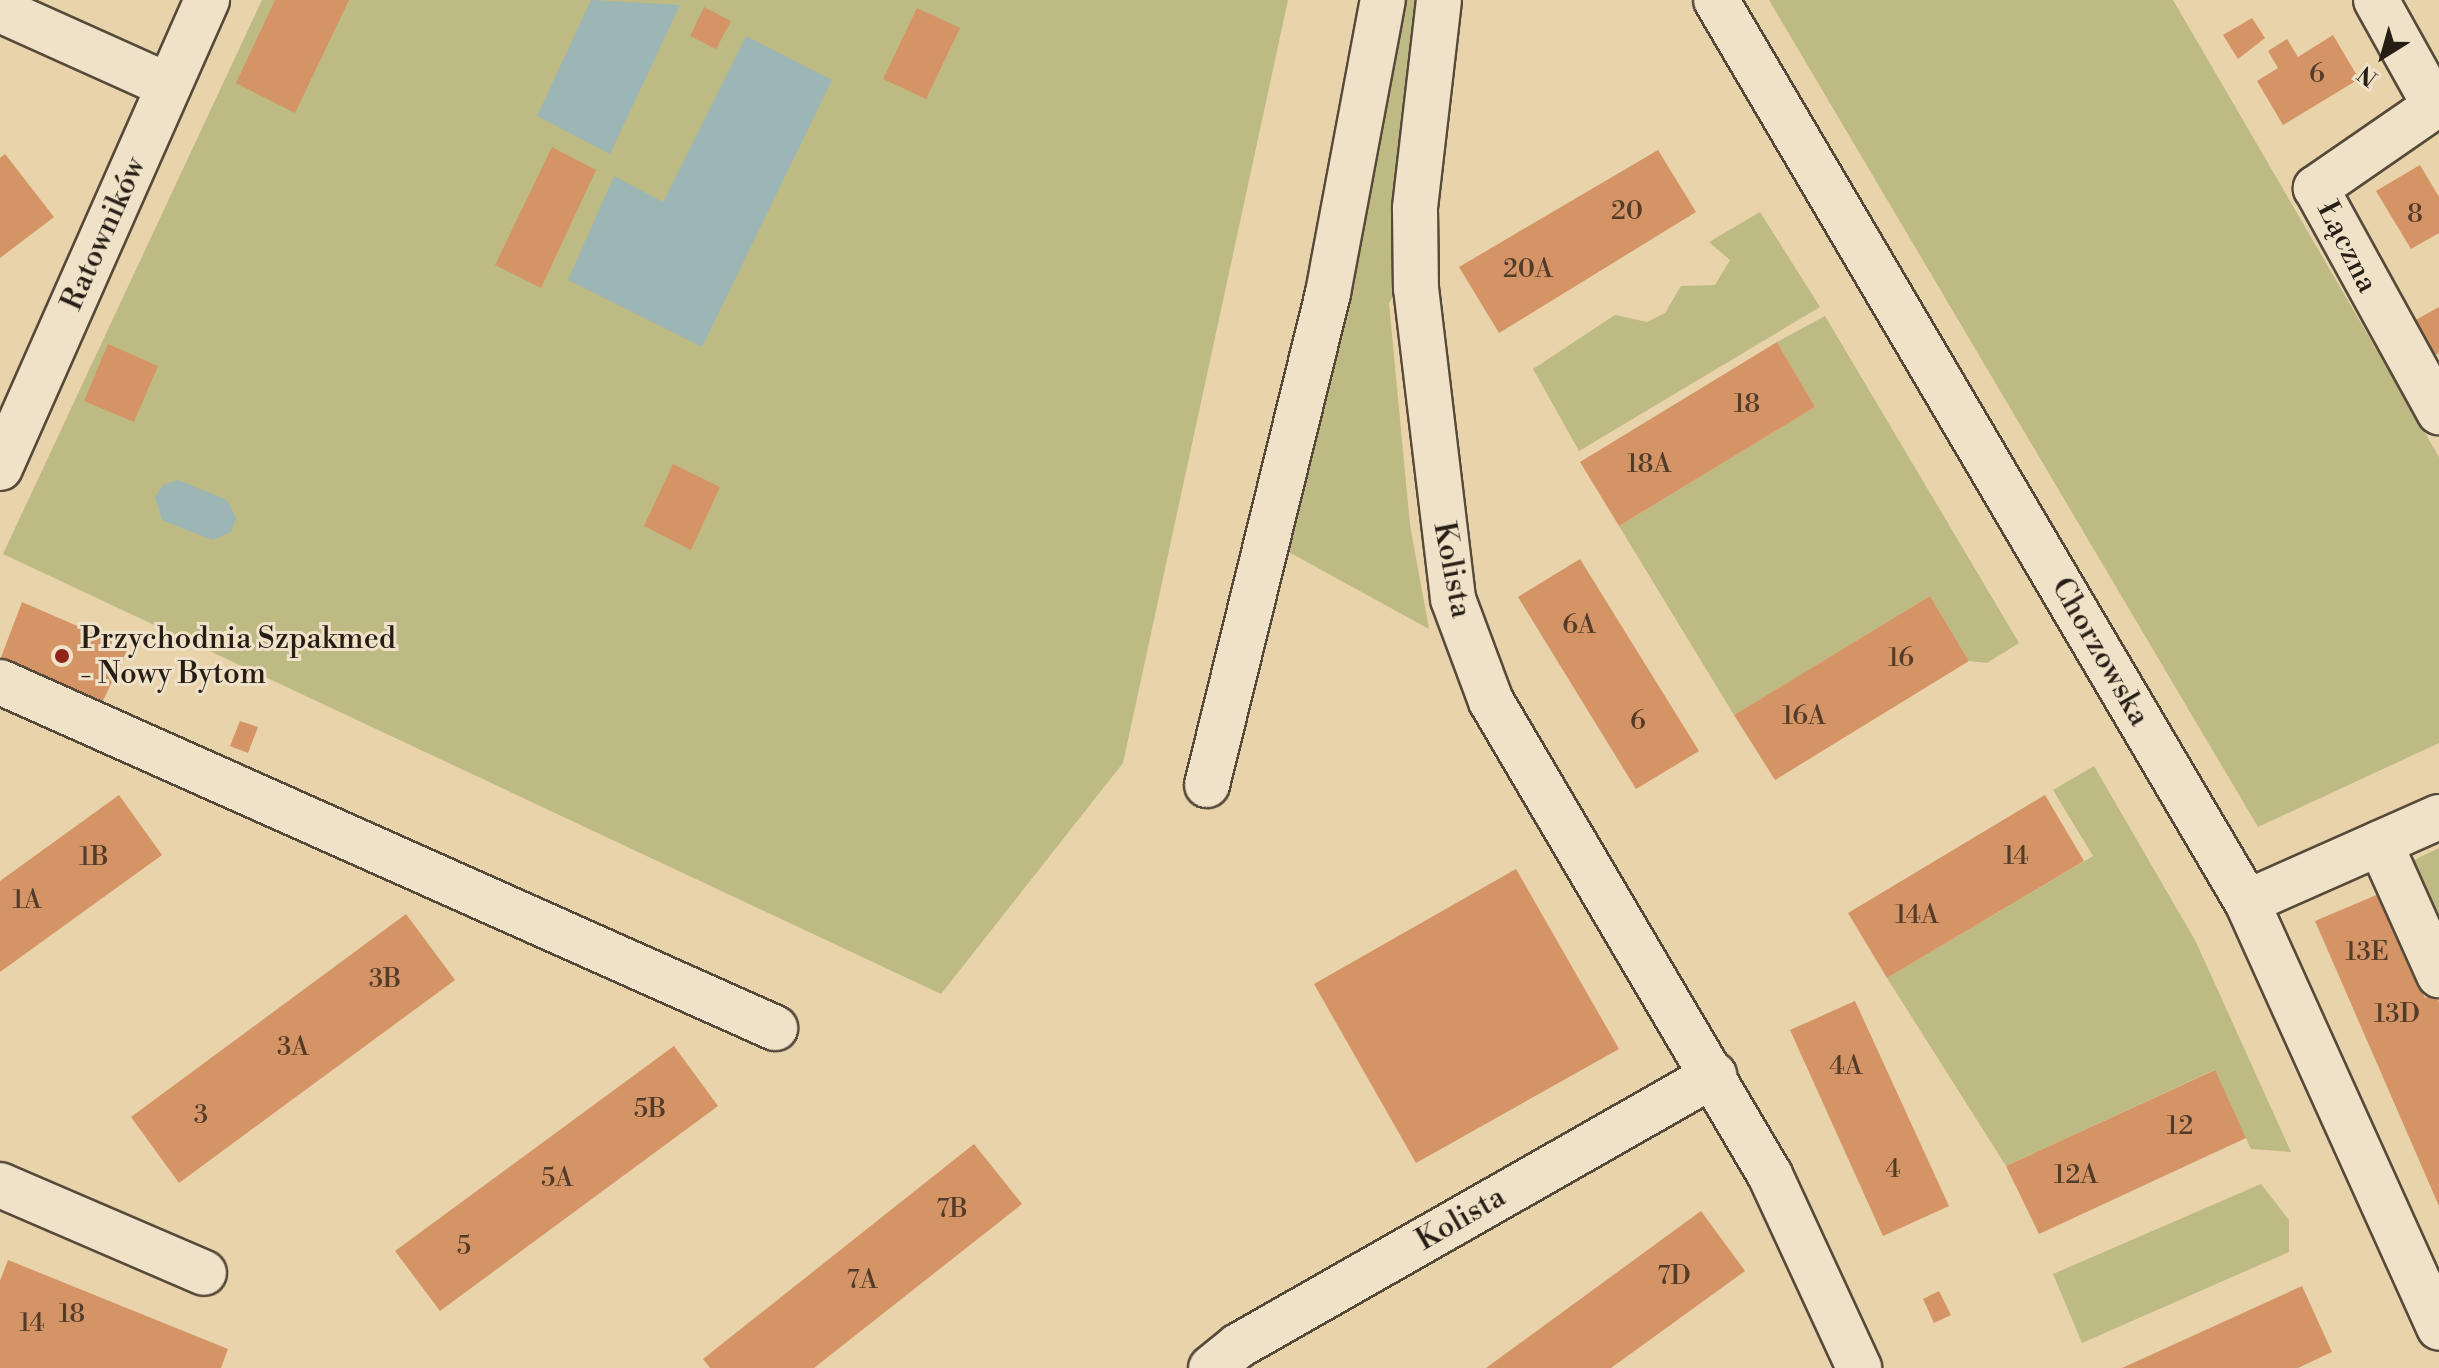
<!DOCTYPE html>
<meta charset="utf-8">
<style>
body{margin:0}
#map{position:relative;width:2439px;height:1368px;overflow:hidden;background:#e8d3ab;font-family:"Libre Bodoni",serif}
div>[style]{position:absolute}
.green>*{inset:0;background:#beba84}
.water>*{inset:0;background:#9cb5b5}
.building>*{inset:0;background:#d49466}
.roads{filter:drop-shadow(2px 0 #564a3a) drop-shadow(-2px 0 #564a3a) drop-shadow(0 2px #564a3a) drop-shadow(0 -2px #564a3a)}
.minor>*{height:44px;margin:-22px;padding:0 22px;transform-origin:22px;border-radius:22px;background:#f0e2c8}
.dots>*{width:22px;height:22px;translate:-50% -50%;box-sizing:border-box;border:4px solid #f0e2c8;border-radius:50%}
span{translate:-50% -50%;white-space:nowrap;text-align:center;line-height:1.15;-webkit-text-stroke:6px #f0e2c8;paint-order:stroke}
.number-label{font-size:26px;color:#523b29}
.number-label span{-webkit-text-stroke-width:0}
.street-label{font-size:30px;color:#261d15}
.poi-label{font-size:30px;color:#261d15}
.left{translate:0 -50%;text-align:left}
.north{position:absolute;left:2343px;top:16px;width:80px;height:80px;-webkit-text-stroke:6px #f0e2c8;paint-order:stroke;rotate:217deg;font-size:22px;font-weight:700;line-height:32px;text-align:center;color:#261d15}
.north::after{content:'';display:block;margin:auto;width:28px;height:36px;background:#261d15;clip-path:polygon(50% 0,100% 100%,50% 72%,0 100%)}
</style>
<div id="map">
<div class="green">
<div style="clip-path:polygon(262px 0,1288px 0,1123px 763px,941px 994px,3px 554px)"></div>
<div style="clip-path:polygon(1382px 0,1430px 0,1400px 286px,1389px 303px,1410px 525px,1429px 629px,1267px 540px)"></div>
<div style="clip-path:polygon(1769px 0,2173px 0,2439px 457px,2439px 743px,2258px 827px)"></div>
<div style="clip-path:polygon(1760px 212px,1820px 307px,1579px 451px,1533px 369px,1615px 315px,1647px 322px,1665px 313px,1681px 286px,1715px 285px,1730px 260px,1709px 242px)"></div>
<div style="clip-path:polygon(1825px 316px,2019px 643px,1987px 663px,1969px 661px,1930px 596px,1734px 715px,1619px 526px,1815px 407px,1777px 342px)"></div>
<div style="clip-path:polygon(2094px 766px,2196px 942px,2291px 1152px,2251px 1149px,2214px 1070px,2006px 1166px,1887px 978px,2093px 856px,2053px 790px)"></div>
<div style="clip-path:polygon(2439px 848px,2439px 927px,2410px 862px)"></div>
<div style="clip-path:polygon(2261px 1184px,2289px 1220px,2289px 1252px,2082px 1343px,2053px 1274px)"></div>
</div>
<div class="water">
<div style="clip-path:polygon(591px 0,680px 5px,610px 154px,537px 116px)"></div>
<div style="clip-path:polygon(746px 36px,832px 80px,702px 347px,568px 280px,614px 176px,663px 202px)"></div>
<div style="clip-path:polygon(178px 480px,227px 500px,236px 518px,231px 532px,212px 540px,162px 520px,155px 497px,163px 485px)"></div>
</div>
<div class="building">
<div style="clip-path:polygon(275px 0,349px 0,295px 113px,236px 83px)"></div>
<div style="clip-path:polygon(704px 7px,731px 21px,716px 49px,690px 36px)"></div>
<div style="clip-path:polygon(917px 8px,960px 28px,926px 99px,883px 79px)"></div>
<div style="clip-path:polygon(2252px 18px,2265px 38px,2238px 59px,2223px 35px)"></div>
<div style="clip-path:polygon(2333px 35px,2359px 79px,2283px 125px,2257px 81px,2278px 68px,2268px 51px,2287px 39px,2298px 57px)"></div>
<div style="clip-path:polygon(552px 147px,596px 170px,541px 288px,495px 265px)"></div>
<div style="clip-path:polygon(1658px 150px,1696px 212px,1499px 333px,1459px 267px)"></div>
<div style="clip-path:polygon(5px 154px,54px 217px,0 258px,0 158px)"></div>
<div style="clip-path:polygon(2420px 165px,2439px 197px,2439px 233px,2411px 249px,2376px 191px)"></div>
<div style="clip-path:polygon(2439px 307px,2439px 353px,2430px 358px,2410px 323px)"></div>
<div style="clip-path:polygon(1777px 342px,1815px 407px,1619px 526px,1580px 462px)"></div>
<div style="clip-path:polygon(108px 344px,158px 366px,134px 422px,84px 401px)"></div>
<div style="clip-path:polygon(673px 464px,720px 487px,691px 550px,644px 526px)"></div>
<div style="clip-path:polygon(1580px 559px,1699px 751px,1636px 789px,1518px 597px)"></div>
<div style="clip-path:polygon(1930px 596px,1969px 661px,1775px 780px,1734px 715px)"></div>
<div style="clip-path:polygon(22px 602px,128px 648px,101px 705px,0 660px)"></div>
<div style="clip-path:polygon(240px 721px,258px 727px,248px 753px,230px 746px)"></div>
<div style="clip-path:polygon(119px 795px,162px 855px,0 972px,0 881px)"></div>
<div style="clip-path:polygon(2045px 795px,2084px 861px,1887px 978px,1848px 913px)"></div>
<div style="clip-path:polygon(1516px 869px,1619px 1049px,1416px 1163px,1314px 984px)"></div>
<div style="clip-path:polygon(2381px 893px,2425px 998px,2435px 993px,2439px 1003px,2439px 1206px,2315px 921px)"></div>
<div style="clip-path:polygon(406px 914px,455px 980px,179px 1183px,131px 1117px)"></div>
<div style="clip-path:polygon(1855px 1001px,1949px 1206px,1883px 1236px,1790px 1030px)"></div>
<div style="clip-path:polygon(674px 1046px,718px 1106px,440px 1311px,395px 1251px)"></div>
<div style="clip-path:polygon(2215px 1070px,2246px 1138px,2039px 1234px,2006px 1166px)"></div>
<div style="clip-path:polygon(974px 1144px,1022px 1204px,814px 1368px,710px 1368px,703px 1359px)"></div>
<div style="clip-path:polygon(1701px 1211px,1745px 1271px,1611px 1368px,1486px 1368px)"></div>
<div style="clip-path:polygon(8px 1260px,228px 1349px,221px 1368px,0 1368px,0 1281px)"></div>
<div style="clip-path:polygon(2302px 1286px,2332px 1352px,2298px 1368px,2122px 1368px)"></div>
<div style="clip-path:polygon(1939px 1291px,1951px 1315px,1934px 1323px,1923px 1299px)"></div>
</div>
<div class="roads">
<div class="minor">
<div style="left:1439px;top:0;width:210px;rotate:96.6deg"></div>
<div style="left:1415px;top:209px;width:79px;rotate:89.3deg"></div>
<div style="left:1416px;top:288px;width:313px;rotate:83.2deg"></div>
<div style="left:1453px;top:599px;width:109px;rotate:69.6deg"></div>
<div style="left:1491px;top:701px;width:550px;rotate:59.52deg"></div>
<div style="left:1770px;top:1175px;width:213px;rotate:65.2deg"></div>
<div style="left:1716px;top:0;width:1047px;rotate:59.52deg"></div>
<div style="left:2247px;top:902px;width:467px;rotate:65.7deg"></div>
<div style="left:2376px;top:0;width:121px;rotate:60.9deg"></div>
<div style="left:2435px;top:106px;width:145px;rotate:145.4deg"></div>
<div style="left:2316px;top:188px;width:256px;rotate:61.2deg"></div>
<div style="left:0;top:10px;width:185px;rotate:24.2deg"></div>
<div style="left:0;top:468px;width:512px;rotate:-66.14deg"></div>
<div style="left:0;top:682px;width:849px;rotate:24.06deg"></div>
<div style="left:1207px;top:785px;width:507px;rotate:-76.18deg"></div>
<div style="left:1328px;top:293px;width:298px;rotate:-79.4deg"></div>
<div style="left:2380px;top:843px;width:145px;rotate:65.9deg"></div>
<div style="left:2247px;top:902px;width:210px;rotate:-23.9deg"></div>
<div style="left:0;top:1185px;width:222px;rotate:23.3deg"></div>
<div style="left:1211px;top:1368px;width:35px;rotate:-39deg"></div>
<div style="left:1238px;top:1346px;width:548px;rotate:-29.65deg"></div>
</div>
</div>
<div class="dots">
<div style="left:62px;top:656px;background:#8f2418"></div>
</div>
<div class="number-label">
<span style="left:2317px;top:75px">6</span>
<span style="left:1627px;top:212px">20</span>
<span style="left:2415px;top:215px">8</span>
<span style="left:1528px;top:270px">20A</span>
<span style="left:1747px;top:405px">18</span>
<span style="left:1649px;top:465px">18A</span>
<span style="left:1579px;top:626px">6A</span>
<span style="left:1901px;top:659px">16</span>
<span style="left:1804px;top:717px">16A</span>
<span style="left:1638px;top:722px">6</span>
<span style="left:2016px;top:857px">14</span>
<span style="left:94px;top:858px">1B</span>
<span style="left:27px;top:901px">1A</span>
<span style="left:1917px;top:916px">14A</span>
<span style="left:2367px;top:953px">13E</span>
<span style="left:385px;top:980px">3B</span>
<span style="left:2397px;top:1015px">13D</span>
<span style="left:293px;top:1048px">3A</span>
<span style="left:1846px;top:1067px">4A</span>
<span style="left:650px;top:1110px">5B</span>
<span style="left:201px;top:1116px">3</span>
<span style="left:2180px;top:1127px">12</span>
<span style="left:1893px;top:1170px">4</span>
<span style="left:2076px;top:1176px">12A</span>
<span style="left:557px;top:1179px">5A</span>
<span style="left:952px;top:1210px">7B</span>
<span style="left:464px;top:1247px">5</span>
<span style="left:1674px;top:1277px">7D</span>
<span style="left:862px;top:1281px">7A</span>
<span style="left:72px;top:1315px">18</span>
<span style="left:32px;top:1324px">14</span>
</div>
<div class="street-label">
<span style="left:104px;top:234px;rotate:-66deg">Ratowników</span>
<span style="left:2347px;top:247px;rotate:63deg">Łączna</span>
<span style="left:1452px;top:570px;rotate:79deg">Kolista</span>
<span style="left:2100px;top:652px;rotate:60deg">Chorzowska</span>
<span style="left:1461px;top:1219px;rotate:-30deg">Kolista</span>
</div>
<div class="poi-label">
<span class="left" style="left:80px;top:656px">Przychodnia Szpakmed<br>- Nowy Bytom</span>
</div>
<div class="north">N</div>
</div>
